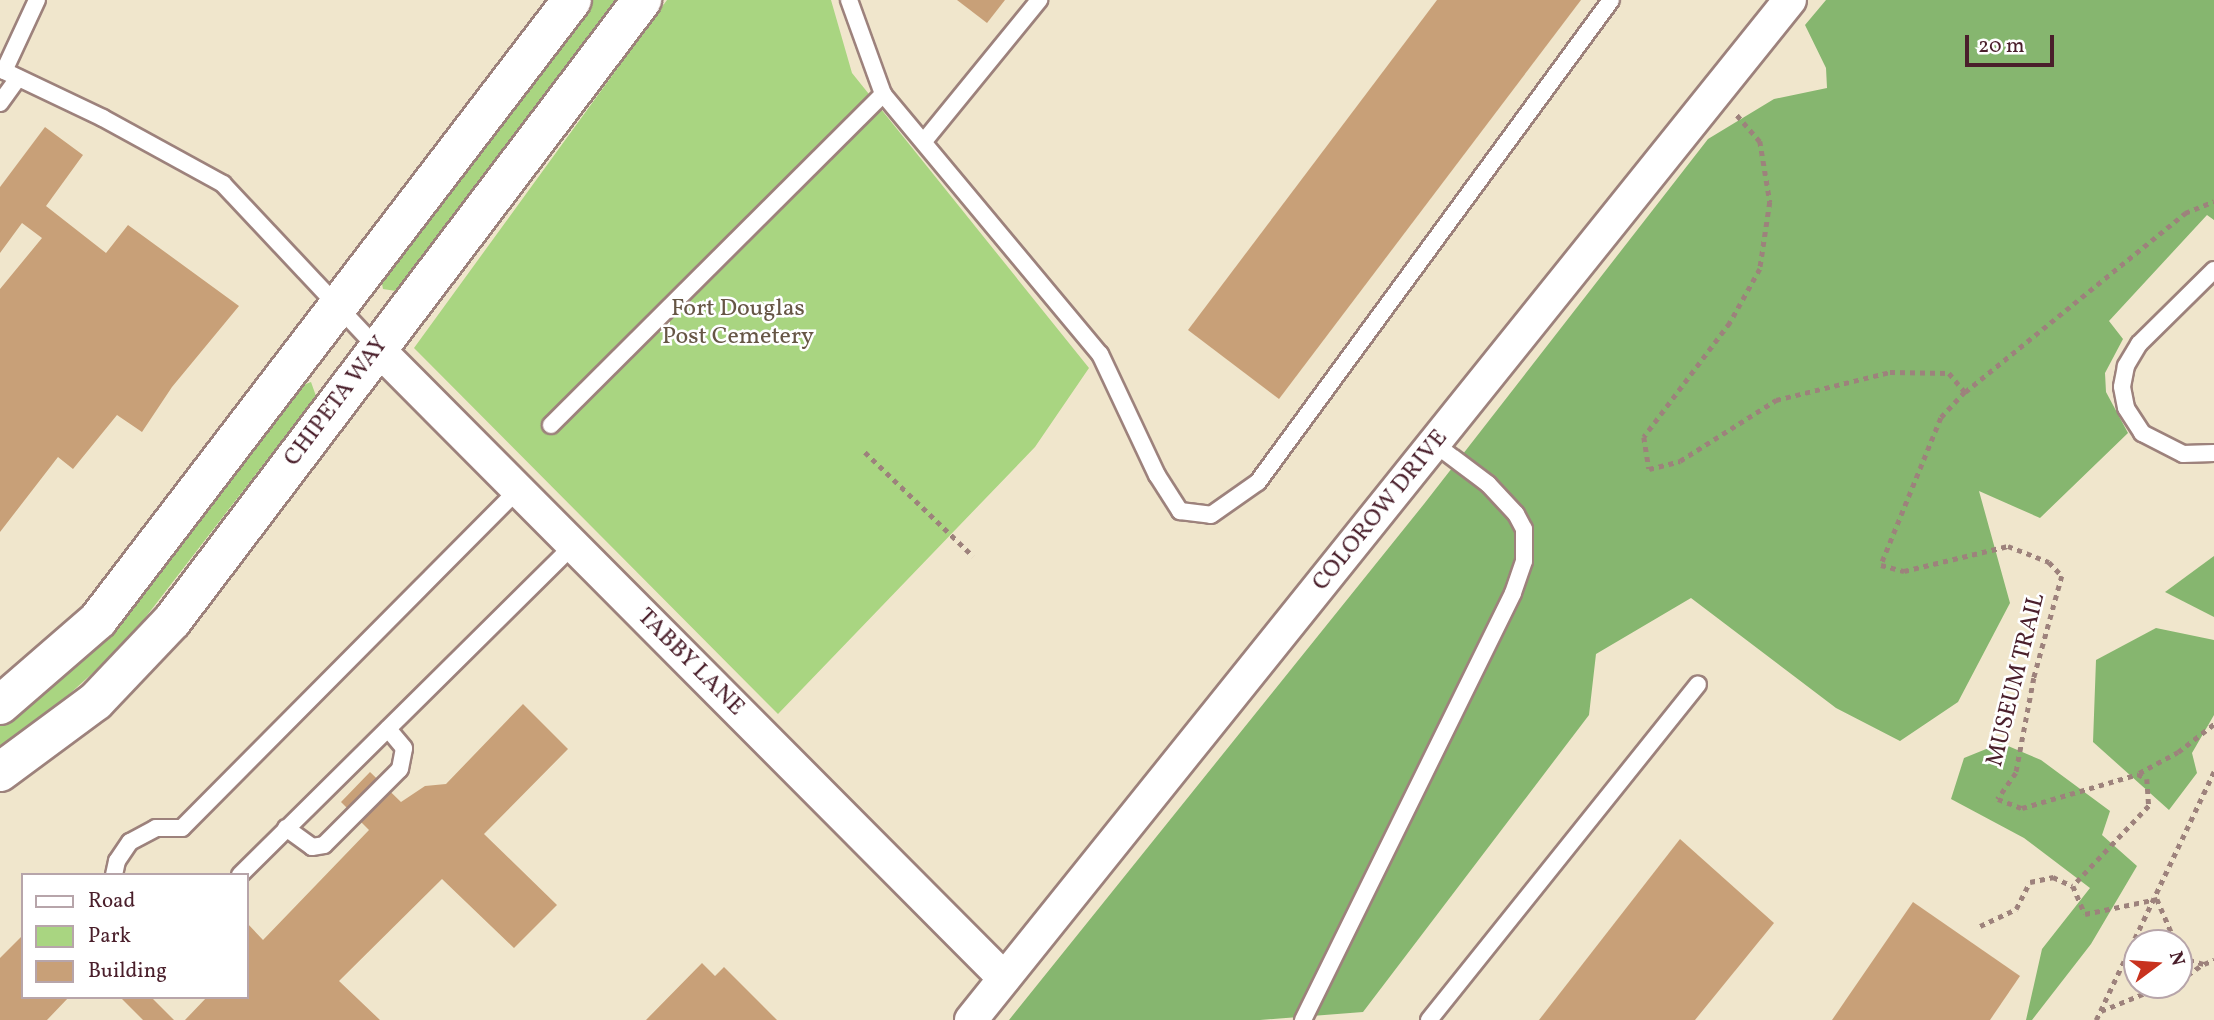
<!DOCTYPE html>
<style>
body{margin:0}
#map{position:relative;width:2214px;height:1020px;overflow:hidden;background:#f0e6cc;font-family:Vollkorn,serif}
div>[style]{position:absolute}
.green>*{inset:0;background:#a9d581}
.forest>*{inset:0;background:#86b66f}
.building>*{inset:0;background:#c8a078}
.path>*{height:4.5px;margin-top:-2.25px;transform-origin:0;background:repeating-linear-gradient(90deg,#9d827c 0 5px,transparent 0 10px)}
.roads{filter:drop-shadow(2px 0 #9d827c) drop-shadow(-2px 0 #9d827c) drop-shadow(0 2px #9d827c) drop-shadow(0 -2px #9d827c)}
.service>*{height:16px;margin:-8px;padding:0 8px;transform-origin:8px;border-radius:8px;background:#fff}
.minor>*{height:32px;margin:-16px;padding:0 16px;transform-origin:16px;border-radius:16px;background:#fff}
.tertiary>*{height:38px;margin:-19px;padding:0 19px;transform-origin:19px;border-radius:19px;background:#fff}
span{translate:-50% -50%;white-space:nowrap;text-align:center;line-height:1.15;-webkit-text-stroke:5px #fff;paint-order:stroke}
.park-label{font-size:24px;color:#665645}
.street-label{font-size:24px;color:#4a1f2b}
.legend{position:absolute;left:21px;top:873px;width:228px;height:126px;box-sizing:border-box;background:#fff;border:2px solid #b7a5aa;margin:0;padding:9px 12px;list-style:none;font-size:21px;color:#4a1f2b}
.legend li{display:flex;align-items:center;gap:14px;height:35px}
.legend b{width:35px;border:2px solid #b7a5aa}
.north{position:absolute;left:2123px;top:929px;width:70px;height:70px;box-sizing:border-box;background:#fff;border:2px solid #b7a5aa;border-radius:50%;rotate:74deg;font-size:19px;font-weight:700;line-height:28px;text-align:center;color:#4a1f2b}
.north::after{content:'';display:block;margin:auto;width:24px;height:32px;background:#c8321e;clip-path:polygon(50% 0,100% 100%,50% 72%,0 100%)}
.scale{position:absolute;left:1965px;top:35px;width:89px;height:32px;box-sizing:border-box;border:4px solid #4a1f2b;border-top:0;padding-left:9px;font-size:21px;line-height:24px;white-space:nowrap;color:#4a1f2b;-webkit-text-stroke:5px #fff;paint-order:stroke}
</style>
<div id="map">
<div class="green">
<div style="clip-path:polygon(592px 0,619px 0,396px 291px,383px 289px,381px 278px)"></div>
<div style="clip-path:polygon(667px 0,831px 0,852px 73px,1089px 368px,1035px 447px,778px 714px,414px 348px)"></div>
<div style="clip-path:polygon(311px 382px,316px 396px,125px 644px,45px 716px,0 746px,0 726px,95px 650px,197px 525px,298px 387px)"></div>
</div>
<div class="forest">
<div style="clip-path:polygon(1826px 0,2214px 0,2214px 220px,2207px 215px,2109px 321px,2123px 339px,2105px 373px,2106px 392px,2128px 433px,2040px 518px,1979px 491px,2010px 603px,1958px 702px,1900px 741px,1836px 708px,1691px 598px,1596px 654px,1589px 715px,1363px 1012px,1260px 1020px,1009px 1020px,1424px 504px,1708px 139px,1774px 99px,1827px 88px,1826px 68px,1805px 25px)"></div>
<div style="clip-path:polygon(2214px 556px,2214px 617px,2165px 592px)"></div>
<div style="clip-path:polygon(2156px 628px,2214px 640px,2214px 715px,2192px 753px,2197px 773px,2169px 810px,2093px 742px,2096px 660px)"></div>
<div style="clip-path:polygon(2001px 743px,2041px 760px,2110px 811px,2102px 835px,2137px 866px,2091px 944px,2032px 1020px,2026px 1020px,2042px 949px,2090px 888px,2024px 838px,1951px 799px,1964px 758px)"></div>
</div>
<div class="building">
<div style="clip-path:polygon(957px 0,1005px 0,987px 23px)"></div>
<div style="clip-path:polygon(1437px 0,1581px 0,1279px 399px,1188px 330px)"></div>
<div style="clip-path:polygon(45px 127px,83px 155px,46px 206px,106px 253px,128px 225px,239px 306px,172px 387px,142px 432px,117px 415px,73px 469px,58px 457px,0 532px,0 289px,42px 238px,22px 223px,0 253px,0 187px)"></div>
<div style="clip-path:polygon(523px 704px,568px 749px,484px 834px,557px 905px,514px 948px,442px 879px,339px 981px,380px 1020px,185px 1020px,207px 997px,247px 997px,247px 923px,263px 940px,369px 830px,341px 802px,370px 772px,401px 802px,425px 786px,446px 784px)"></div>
<div style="clip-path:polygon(1680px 839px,1774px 923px,1695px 1020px,1539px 1020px)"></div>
<div style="clip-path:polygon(1913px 902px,2020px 976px,1990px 1020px,1832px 1020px)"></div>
<div style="clip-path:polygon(23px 935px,23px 997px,69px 997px,47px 1020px,0 1020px,0 958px)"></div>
<div style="clip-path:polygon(702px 963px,715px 976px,724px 967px,777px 1020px,646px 1020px)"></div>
<div style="clip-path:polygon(120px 997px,151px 997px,174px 1020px,143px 1020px)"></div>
</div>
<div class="path">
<div style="left:1737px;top:115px;width:35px;rotate:49deg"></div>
<div style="left:1760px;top:141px;width:62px;rotate:80.7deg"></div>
<div style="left:1770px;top:202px;width:68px;rotate:98.5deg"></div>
<div style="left:1760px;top:269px;width:62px;rotate:119.1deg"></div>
<div style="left:1730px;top:323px;width:143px;rotate:127deg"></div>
<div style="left:1644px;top:437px;width:32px;rotate:81deg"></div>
<div style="left:1649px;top:469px;width:32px;rotate:-14deg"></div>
<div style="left:1680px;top:461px;width:114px;rotate:-32.4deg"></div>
<div style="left:1776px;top:400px;width:117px;rotate:-13.8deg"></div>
<div style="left:1890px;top:372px;width:59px;rotate:1deg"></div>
<div style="left:1949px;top:373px;width:25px;rotate:50deg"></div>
<div style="left:1965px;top:392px;width:35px;rotate:133deg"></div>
<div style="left:1941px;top:418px;width:159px;rotate:112.2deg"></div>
<div style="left:1881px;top:565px;width:24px;rotate:15deg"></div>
<div style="left:1904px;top:571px;width:107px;rotate:-13.5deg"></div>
<div style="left:2008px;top:546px;width:44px;rotate:21.3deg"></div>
<div style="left:2049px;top:562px;width:19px;rotate:47deg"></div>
<div style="left:2062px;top:576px;width:106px;rotate:105.4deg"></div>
<div style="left:2034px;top:678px;width:97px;rotate:100.7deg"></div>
<div style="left:2016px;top:773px;width:32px;rotate:125deg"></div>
<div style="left:1998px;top:799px;width:26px;rotate:21deg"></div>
<div style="left:2022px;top:808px;width:121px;rotate:-16.3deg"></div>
<div style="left:2138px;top:774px;width:10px;rotate:29deg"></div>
<div style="left:2147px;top:779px;width:27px;rotate:86deg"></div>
<div style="left:2149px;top:806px;width:110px;rotate:133.5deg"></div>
<div style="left:2073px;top:886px;width:30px;rotate:67deg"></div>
<div style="left:2085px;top:914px;width:74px;rotate:-11.8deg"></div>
<div style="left:2157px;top:899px;width:48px;rotate:66.6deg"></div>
<div style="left:1965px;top:392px;width:284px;rotate:-39.1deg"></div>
<div style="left:2185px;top:213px;width:31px;rotate:-22deg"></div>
<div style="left:865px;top:452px;width:150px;rotate:43.9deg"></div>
<div style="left:2139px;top:773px;width:44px;rotate:-28.3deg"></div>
<div style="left:2178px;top:752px;width:46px;rotate:-37.9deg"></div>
<div style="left:1980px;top:926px;width:40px;rotate:-25deg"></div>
<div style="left:2016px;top:909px;width:30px;rotate:-63deg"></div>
<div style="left:2030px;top:882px;width:24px;rotate:-12deg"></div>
<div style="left:2053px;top:877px;width:21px;rotate:25deg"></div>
<div style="left:2179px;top:946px;width:17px;rotate:54deg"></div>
<div style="left:2189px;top:960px;width:16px;rotate:15deg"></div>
<div style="left:2204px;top:964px;width:11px;rotate:-22deg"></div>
<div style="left:2179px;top:981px;width:29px;rotate:-35deg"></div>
<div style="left:2101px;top:1011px;width:69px;rotate:-22.1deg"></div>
<div style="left:2096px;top:1020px;width:275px;rotate:-64.6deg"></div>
</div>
<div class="roads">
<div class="service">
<div style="left:849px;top:0;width:100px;rotate:70.1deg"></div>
<div style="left:883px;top:94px;width:339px;rotate:50.2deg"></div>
<div style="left:1100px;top:354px;width:134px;rotate:64.8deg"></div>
<div style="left:1157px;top:475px;width:43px;rotate:57.4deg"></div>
<div style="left:1180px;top:511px;width:31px;rotate:7deg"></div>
<div style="left:1211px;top:515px;width:57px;rotate:-35.1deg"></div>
<div style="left:1258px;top:482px;width:597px;rotate:-53.78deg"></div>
<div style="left:0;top:69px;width:114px;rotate:25.4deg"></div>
<div style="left:103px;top:118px;width:137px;rotate:28.8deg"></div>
<div style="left:223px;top:184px;width:225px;rotate:46.8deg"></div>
<div style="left:4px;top:71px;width:78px;rotate:-65.1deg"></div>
<div style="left:0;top:103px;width:31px;rotate:-54deg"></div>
<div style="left:925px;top:140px;width:181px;rotate:-50.8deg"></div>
<div style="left:2214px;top:270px;width:105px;rotate:135.4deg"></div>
<div style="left:2139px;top:344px;width:26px;rotate:121deg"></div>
<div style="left:2126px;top:366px;width:21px;rotate:101deg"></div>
<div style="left:2122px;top:387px;width:21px;rotate:79deg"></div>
<div style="left:2126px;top:408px;width:30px;rotate:57deg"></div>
<div style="left:2142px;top:433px;width:46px;rotate:27.1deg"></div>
<div style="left:2183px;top:454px;width:31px;rotate:-2deg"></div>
<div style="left:551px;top:425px;width:469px;rotate:-44.9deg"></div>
<div style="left:286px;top:828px;width:32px;rotate:36deg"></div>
<div style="left:312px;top:847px;width:12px;rotate:-9deg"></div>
<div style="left:324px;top:845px;width:107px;rotate:-45deg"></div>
<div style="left:400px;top:769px;width:21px;rotate:-79deg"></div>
<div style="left:404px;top:748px;width:25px;rotate:-130deg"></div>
<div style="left:114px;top:875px;width:14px;rotate:-78deg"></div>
<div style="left:117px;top:861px;width:23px;rotate:-56deg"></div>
<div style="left:130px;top:842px;width:30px;rotate:-28deg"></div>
<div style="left:156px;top:828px;width:26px"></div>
<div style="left:182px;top:828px;width:477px;rotate:-45.2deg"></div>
<div style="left:240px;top:875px;width:469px;rotate:-44.7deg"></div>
<div style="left:1303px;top:1020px;width:476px;rotate:-63.8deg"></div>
<div style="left:1513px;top:593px;width:34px;rotate:-71deg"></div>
<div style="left:1524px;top:561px;width:32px;rotate:-90deg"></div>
<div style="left:1524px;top:529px;width:17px;rotate:-118deg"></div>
<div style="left:1516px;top:514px;width:41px;rotate:-133deg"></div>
<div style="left:1488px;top:484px;width:66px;rotate:-143deg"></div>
<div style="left:1429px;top:1020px;width:430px;rotate:-51.3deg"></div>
</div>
<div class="minor">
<div style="left:377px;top:348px;width:889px;rotate:45.14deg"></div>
<div style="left:971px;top:1020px;width:1308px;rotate:-51.24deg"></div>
</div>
<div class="tertiary">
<div style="left:0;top:705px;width:130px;rotate:-40.9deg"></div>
<div style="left:98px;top:620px;width:780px;rotate:-52.6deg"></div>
<div style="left:0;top:772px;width:119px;rotate:-36.5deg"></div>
<div style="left:96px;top:701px;width:110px;rotate:-46.5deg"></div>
<div style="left:172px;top:621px;width:779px;rotate:-52.88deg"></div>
</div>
</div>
<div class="park-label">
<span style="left:738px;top:324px">Fort Douglas<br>Post Cemetery</span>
</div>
<div class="street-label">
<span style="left:337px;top:402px;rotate:-53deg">CHIPETA WAY</span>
<span style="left:1381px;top:511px;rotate:-51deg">COLOROW DRIVE</span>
<span style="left:690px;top:663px;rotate:45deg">TABBY LANE</span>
<span style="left:2017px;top:680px;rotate:-76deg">MUSEUM TRAIL</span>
</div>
<ul class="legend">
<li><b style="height:9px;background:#fff"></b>Road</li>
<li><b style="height:19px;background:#a9d581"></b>Park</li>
<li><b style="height:19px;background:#c8a078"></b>Building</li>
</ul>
<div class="north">N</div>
<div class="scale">20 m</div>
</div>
